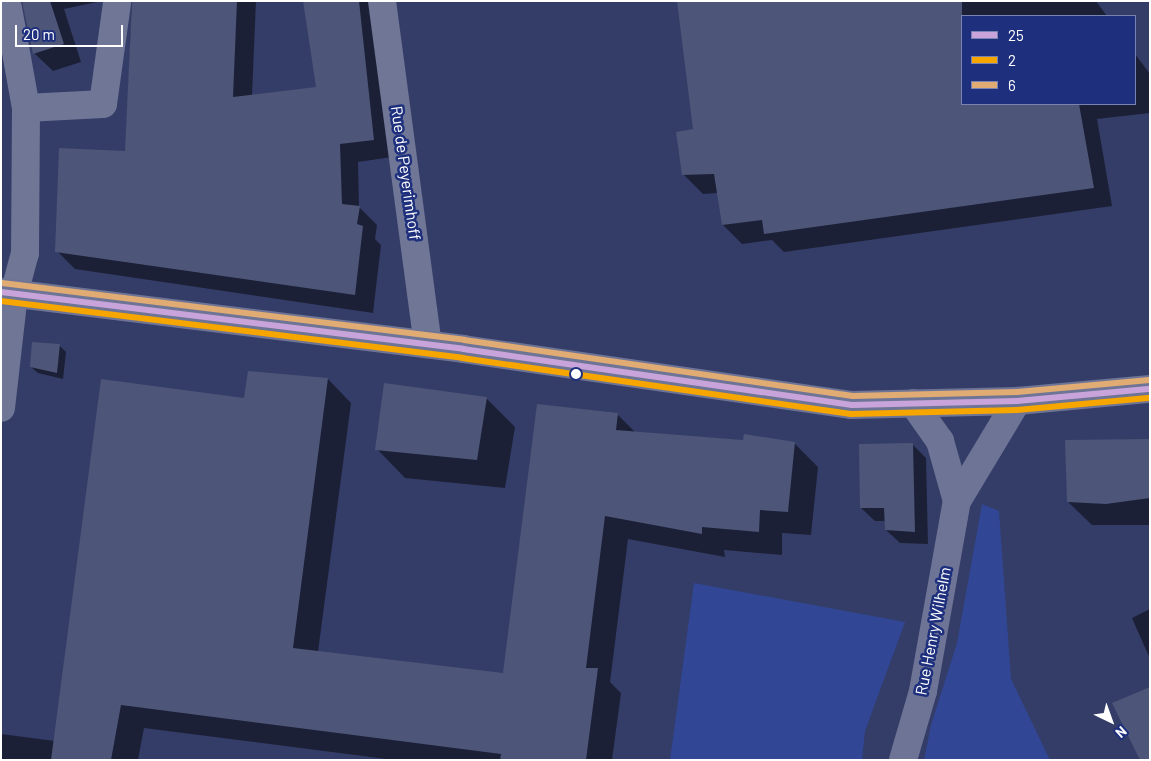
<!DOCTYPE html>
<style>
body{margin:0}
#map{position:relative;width:1151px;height:761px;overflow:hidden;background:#343d67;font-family:Barlow,sans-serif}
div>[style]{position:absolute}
.green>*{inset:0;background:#314695}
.shadow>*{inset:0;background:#0007}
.building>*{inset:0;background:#4d5578}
.minor>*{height:28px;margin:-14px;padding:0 14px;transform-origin:14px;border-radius:14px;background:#6f7696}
.major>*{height:28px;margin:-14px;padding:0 14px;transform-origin:14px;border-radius:14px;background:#6e7495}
.bus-1>*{height:6px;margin:-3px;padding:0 3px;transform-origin:3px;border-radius:3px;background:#c8a4da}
.bus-2>*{height:6px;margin:-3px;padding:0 3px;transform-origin:3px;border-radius:3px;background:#f7a600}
.bus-3>*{height:6px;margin:-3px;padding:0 3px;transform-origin:3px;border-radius:3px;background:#e1ab74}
.dots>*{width:14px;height:14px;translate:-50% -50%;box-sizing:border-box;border:2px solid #1e307d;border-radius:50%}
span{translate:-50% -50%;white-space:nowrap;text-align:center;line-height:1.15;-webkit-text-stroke:5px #1e307d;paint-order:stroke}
.street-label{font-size:16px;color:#fff}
.frame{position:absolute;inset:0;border:2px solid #fff;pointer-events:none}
.legend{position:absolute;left:961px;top:15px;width:175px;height:90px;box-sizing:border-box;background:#1e307d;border:1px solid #7883b1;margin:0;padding:6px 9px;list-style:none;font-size:15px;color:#fff}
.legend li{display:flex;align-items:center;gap:10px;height:25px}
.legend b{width:25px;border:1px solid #7883b1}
.north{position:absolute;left:1086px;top:696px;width:50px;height:50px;-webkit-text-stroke:4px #1e307d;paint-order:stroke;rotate:138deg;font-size:14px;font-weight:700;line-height:20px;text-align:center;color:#fff}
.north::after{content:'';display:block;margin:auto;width:18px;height:22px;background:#fff;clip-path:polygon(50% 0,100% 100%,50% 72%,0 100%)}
.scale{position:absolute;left:15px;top:25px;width:108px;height:22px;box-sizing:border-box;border:2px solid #fff;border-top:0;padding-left:6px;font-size:15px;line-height:18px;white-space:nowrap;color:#fff;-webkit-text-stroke:4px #1e307d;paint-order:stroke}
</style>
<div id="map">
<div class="green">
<div style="clip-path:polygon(982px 504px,999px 511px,1011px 679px,1050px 760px,924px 760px,931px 725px,957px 643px)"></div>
<div style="clip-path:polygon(694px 583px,905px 622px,865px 731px,862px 760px,670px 760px)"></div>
</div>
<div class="shadow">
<div style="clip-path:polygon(23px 1px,102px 1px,64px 9px,81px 62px,53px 71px,34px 53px)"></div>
<div style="clip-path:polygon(132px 1px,256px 1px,252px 96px,317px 88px,306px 1px,372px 1px,392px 157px,358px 162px,359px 207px,377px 225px,375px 239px,381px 245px,373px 313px,75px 269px,57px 251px,126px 153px)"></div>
<div style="clip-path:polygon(678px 1px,1096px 1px,1107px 16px,962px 16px,962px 104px,1135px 104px,1135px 54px,1150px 74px,1150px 113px,1097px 119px,1112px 206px,784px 252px,772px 240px,742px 244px,723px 225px,718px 193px,703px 194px,683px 174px,694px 130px)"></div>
<div style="clip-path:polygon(59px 345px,66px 352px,63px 379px,38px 373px,31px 367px)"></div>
<div style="clip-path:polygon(328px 379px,351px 403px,318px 652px,504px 674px,617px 414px,636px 433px,795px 444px,818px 467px,811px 535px,782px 533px,782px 555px,724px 550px,725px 557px,628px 539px,610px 682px,621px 693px,612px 760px,394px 760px,144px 728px,138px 760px,1px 760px,1px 734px,55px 741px,245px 399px)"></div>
<div style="clip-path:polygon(486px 398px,515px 427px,505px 488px,405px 478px,377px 449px)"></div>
<div style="clip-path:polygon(1150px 440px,1150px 525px,1092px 525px,1068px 502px)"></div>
<div style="clip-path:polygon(913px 445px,926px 458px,928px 544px,900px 543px,886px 530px,886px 521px,875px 521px,861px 508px)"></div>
<div style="clip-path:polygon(1150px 609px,1150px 659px,1132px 618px)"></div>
</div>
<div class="building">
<div style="clip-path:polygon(22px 1px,50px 1px,64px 44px,33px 54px)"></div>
<div style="clip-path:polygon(132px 1px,237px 1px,233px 97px,316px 87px,303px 1px,359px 1px,374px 140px,340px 144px,342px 204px,360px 206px,357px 224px,363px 226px,355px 295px,55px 252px,59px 148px,125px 151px)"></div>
<div style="clip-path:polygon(677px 1px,962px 1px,962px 104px,1079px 104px,1094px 188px,764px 234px,762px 220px,722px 225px,714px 174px,682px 175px,676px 132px,693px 129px)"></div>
<div style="clip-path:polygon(32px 342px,60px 344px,57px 373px,30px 367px)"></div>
<div style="clip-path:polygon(248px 371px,328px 378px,293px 648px,503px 673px,537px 404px,618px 413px,616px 430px,743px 440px,744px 434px,795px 442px,788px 512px,760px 510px,759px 532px,702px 527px,702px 534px,605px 516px,586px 668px,598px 668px,586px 760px,500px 760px,501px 754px,121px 705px,111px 760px,51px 760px,101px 379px,244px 398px)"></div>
<div style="clip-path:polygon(384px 383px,487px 397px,477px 460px,375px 450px)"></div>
<div style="clip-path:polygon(1150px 439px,1150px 498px,1106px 504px,1067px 502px,1065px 440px)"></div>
<div style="clip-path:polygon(913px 443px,915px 532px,885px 530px,884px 508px,860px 508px,859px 444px)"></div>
<div style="clip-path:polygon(1150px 687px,1150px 760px,1140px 760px,1112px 703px)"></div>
</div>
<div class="minor">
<div style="left:382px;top:1px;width:346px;rotate:82.4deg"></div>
<div style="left:26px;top:108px;width:77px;rotate:-3deg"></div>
<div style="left:103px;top:104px;width:102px;rotate:-82.1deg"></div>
<div style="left:1px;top:408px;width:115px;rotate:-83.5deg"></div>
<div style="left:14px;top:294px;width:42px;rotate:-75deg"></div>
<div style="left:25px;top:253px;width:145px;rotate:-89.6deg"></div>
<div style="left:26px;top:108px;width:102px;rotate:-100.2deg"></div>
</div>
<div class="major">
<div style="left:1px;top:292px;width:466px;rotate:7deg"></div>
<div style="left:463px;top:349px;width:393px;rotate:8.2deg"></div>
<div style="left:852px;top:405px;width:165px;rotate:-1.4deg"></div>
<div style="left:1017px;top:401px;width:134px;rotate:-5.2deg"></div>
<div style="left:913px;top:403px;width:47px;rotate:54.6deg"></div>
<div style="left:940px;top:441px;width:62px;rotate:74.2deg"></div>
<div style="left:903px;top:760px;width:72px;rotate:-73.8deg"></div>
<div style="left:923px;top:691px;width:193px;rotate:-79.9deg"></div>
<div style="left:957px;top:501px;width:117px;rotate:-59deg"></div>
</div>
<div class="bus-1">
<div style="left:1px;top:292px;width:466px;rotate:7deg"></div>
<div style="left:463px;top:349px;width:393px;rotate:8.2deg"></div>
<div style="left:852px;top:405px;width:165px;rotate:-1.4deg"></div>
<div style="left:1017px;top:401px;width:134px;rotate:-5.2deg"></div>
</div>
<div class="bus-2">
<div style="left:1px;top:301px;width:465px;rotate:7deg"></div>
<div style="left:462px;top:358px;width:393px;rotate:8.2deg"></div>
<div style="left:851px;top:414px;width:166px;rotate:-1.4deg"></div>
<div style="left:1017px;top:410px;width:134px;rotate:-5.2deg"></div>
</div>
<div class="bus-3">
<div style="left:2px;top:283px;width:466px;rotate:7deg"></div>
<div style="left:464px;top:340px;width:393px;rotate:8.2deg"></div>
<div style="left:853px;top:396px;width:164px;rotate:-1.4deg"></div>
<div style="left:1017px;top:392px;width:133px;rotate:-5.2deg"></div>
</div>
<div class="dots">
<div style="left:576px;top:374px;background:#fff"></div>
</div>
<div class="street-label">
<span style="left:406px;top:173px;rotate:82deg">Rue de Peyerimhoff</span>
<span style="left:933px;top:631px;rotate:-79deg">Rue Henry Wilhelm</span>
</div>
<div class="frame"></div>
<ul class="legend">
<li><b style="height:6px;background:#c8a4da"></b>25</li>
<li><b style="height:6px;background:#f7a600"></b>2</li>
<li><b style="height:6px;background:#e1ab74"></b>6</li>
</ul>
<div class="north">N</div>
<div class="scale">20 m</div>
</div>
